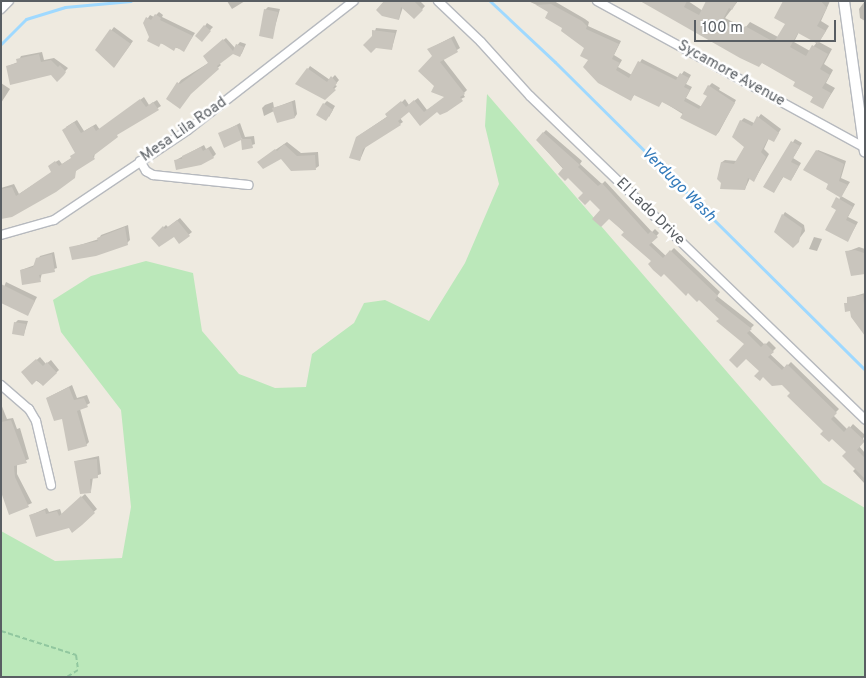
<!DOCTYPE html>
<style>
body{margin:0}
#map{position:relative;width:866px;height:678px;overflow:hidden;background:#eeeae0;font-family:Overpass,sans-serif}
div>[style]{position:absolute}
.green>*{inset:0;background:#bbe8ba}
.shadow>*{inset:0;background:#0003}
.stream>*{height:3px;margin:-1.5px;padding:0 1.5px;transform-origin:1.5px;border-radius:1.5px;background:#9fd9ff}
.building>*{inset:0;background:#c9c5bd}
.path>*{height:2px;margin-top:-1px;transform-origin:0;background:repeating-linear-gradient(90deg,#91c79f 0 5px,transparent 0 7.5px)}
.roads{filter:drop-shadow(1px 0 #b6b9be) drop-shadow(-1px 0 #b6b9be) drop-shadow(0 1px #b6b9be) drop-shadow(0 -1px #b6b9be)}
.minor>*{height:8px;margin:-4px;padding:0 4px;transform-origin:4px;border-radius:4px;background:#fff}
.tertiary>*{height:10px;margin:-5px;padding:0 5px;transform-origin:5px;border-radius:5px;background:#fff}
span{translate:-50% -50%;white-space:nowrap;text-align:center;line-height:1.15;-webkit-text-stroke:5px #fff;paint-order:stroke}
.street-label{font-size:15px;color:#595e63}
.water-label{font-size:16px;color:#337aba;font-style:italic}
.frame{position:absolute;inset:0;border:2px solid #595e63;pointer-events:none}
.scale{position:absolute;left:694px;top:20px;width:142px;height:22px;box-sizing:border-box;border:2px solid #595e63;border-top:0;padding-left:6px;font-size:15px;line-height:18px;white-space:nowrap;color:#595e63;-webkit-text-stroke:4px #fff;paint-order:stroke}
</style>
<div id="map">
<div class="green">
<div style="clip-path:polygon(487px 94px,823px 483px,865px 508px,865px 677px,1px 677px,1px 531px,55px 561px,122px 558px,131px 507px,121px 410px,61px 332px,53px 300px,91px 276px,146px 261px,193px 273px,202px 331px,239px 374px,275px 388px,306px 387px,312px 354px,354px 323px,364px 303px,385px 300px,429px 321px,465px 263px,499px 184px,485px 126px)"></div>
</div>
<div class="shadow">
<div style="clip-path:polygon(227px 1px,245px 1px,232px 9px)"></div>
<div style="clip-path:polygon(386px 1px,420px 1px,425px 6px,414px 18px,403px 7px,399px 19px)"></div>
<div style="clip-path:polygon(528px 1px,554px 1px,585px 19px,589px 22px,588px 26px,621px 41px,614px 55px,622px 60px,618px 67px,632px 75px,642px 59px,679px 78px,684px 71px,691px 75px,686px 84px,692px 87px,686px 98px,702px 107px,709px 96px,709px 86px,712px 83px,720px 88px,719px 90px,736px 100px,719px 132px,716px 135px,662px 101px,635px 94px,630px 100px,590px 60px,586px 48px,550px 11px)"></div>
<div style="clip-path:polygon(evenodd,644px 1px,688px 1px,703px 11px,708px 1px,738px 1px,725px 18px,745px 28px,750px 22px,778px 37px,787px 23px,784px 1px,830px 1px,821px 21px,829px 26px,819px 42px,832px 49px,824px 64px,833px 70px,826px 83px,835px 88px,823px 107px,797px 81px,644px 1px,799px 32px,817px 42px,810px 51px,794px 42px,799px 32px)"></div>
<div style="clip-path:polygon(865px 1px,865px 21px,860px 18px,859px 9px)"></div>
<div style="clip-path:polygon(268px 7px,280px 9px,272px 37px,265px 10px)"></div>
<div style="clip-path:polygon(159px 12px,163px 15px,162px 17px,195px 33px,184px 50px,149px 40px,150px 37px,144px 24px,150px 15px,154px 17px)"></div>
<div style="clip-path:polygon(207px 23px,213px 27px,204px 37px,205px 26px)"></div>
<div style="clip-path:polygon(114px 27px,133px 41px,114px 67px,96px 50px)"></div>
<div style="clip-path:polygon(376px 28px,397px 30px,392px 48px,376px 47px,373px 37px)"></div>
<div style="clip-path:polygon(454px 36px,460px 48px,443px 59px,467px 90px,463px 94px,465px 97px,438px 110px,421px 124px,409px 110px,400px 118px,403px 122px,400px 124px,366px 146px,360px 160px,357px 137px,388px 116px,405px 99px,409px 105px,418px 98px,427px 110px,446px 97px,435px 86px,434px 57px,429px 49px)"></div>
<div style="clip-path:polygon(226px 38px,235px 48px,240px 42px,246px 44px,242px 53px,240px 56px,233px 52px,219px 63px,221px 65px,192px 90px,167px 99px,181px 80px,210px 62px,208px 53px)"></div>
<div style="clip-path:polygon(42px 52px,44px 60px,54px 58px,68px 68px,57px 80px,51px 74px,8px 66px,18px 62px,21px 56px)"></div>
<div style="clip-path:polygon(310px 66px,330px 80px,335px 75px,339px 80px,335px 85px,337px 86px,325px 99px,308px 69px)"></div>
<div style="clip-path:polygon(1px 83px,10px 89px,1px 103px)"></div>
<div style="clip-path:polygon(144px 97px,149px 105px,157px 100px,161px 106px,119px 132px,95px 153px,94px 158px,78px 168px,69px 181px,1px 217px,1px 188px,14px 184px,19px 194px,53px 172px,52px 164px,59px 160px,62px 164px,72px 158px,76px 152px,66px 127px,77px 120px,84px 131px,96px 124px,100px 130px)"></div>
<div style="clip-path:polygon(295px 100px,297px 114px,295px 117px,274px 111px,264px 116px,262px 108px,265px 105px,273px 102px,274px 108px)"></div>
<div style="clip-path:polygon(327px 101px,335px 106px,329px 117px,324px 104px)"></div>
<div style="clip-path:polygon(761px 114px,781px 129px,774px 140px,769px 138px,764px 149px,769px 154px,756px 177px,754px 180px,750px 178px,745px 189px,722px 188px,722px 162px,725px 160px,737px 161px,745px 146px,741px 121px,744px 118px,754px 123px)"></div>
<div style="clip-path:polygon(240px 123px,245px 137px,254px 136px,255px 144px,243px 148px,242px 138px,225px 146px,219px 134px)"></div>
<div style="clip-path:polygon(546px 130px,582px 161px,580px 164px,602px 184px,605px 181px,652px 232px,655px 229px,659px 233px,651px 242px,666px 256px,674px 248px,720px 292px,717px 296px,754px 325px,749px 330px,765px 345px,769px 341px,776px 348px,770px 354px,785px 368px,791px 362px,839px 409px,833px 415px,848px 430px,853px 424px,865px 435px,859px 446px,865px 453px,865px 484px,853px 471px,856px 468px,847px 452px,783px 384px,761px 371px,746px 344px,699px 298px,653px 261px,585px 193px,537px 140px)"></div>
<div style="clip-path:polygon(795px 139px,802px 143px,793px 158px,801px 163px,793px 177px,790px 180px,784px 176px,774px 191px,765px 186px)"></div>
<div style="clip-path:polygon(287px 142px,301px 153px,318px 152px,319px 166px,316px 168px,282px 158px,262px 159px)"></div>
<div style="clip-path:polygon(204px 145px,206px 149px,211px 146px,216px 154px,213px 157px,176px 160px)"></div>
<div style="clip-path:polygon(818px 150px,846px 161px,841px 178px,850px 182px,841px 196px,855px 204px,848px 217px,858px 222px,848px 240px,838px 210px,840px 196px,815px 153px)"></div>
<div style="clip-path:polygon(785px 212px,804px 225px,805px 231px,796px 243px,783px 215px)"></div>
<div style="clip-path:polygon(180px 218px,192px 232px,180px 242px,174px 235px,153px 238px,166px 225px,168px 227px)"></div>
<div style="clip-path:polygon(128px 225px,130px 240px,127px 243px,70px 248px,99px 239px,101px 235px)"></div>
<div style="clip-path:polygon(814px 237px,822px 239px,817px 251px,809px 249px)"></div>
<div style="clip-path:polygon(859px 247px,865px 249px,865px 273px,846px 252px)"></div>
<div style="clip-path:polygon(54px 252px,57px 268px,42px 273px,40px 281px,21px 270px,35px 265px,40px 256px)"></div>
<div style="clip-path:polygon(6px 282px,37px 297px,28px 314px,1px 294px)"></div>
<div style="clip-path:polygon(865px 293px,865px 327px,848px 298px)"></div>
<div style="clip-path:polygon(18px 320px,28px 321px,24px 334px,15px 323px)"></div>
<div style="clip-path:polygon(40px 357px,46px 364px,51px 360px,59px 370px,43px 385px,23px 372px)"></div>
<div style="clip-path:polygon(72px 385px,77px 398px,87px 395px,90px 403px,80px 409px,89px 442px,86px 445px,47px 398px)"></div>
<div style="clip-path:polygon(1px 404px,7px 419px,13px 418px,17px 429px,20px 428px,29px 459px,17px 464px,17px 474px,32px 503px,10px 513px,1px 487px)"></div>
<div style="clip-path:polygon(99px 456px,101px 474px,93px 477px,91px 491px,76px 461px)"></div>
<div style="clip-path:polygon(85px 494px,97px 509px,72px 531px,69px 527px,31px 515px,47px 508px,49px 512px,60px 509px,62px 515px)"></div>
</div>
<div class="stream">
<div style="left:490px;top:1px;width:89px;rotate:43.2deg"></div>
<div style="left:555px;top:62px;width:437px;rotate:44.8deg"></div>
<div style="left:1px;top:44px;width:35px;rotate:-45deg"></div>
<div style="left:26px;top:19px;width:41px;rotate:-17.1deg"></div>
<div style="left:65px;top:7px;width:66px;rotate:-5.2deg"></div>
</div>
<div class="building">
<div style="clip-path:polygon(384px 1px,414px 1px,423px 10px,414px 19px,401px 7px,399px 20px,382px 16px,376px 10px)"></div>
<div style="clip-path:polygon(640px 1px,687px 1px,684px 7px,699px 15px,706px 1px,737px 1px,732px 10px,729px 8px,721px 23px,741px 33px,745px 26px,774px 42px,785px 24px,774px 18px,783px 1px,821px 1px,827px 8px,817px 26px,826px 31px,818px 44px,798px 33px,790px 47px,806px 56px,812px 45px,828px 54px,820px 69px,830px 75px,822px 88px,831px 93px,823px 109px,810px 102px,813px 97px,793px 86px,795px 82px,762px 63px,759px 67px,740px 58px)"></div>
<div style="clip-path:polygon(551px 4px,582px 21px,587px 26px,586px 29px,619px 44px,612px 59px,620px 63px,616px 70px,629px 78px,638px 61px,676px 80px,680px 73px,689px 78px,684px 87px,690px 90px,684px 101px,699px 109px,707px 96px,703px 94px,708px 85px,735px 103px,716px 136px,680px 118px,683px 113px,662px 102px,659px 107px,634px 95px,631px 101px,598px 83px,583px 67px,588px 60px,580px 56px,584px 48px,561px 31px,562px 28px,545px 18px,548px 12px,536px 5px)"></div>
<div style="clip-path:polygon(264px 9px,278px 12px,273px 39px,259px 36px)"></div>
<div style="clip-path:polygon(155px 14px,161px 18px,160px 20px,193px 36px,184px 52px,176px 47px,174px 51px,161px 43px,159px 47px,147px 41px,149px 37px,143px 23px,146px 17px,151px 20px)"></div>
<div style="clip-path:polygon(204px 25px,211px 31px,202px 42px,195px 36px)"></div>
<div style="clip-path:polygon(110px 29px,131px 44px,114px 68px,95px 50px)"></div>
<div style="clip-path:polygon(372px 30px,395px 33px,392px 50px,376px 48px,371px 53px,363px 45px,372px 36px)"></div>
<div style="clip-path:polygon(451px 38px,458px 52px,440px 62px,465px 94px,460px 97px,463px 101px,447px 112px,440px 115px,437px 112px,420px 126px,409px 112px,398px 121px,401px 125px,363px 149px,360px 161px,349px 158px,356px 137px,387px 117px,385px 114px,401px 101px,406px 107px,414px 100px,424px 112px,444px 97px,431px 92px,434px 86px,418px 71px,432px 56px,427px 49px)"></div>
<div style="clip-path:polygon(223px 39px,233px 51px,236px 44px,244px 47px,240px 57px,233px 54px,217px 66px,219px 69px,191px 94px,180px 109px,166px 99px,177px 82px,180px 84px,208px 63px,203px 56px)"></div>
<div style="clip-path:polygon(39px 54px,41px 62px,51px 60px,58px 67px,60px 65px,66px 72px,64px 75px,57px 82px,51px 75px,10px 85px,6px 66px,17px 63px,16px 59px)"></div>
<div style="clip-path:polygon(307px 68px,327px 82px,331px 76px,337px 83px,333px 88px,336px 90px,325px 100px,295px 84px)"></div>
<div style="clip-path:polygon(140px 99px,146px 107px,153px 102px,159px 110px,117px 135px,118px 137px,93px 156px,95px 159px,76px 171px,75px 178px,56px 192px,12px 217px,1px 219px,1px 189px,12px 187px,16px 196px,51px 172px,48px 166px,55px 161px,59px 166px,71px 158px,70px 156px,75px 153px,62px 130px,74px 122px,81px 133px,93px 126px,96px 131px)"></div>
<div style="clip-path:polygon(292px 102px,295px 118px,277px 123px,272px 108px)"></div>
<div style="clip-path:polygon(323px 103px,333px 110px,326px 121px,316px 115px)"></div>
<div style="clip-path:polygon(757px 116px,779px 133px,774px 142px,768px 139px,761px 152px,766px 157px,754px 182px,748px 178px,745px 190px,720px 189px,721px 183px,717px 179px,721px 162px,734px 164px,744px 147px,732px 137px,740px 120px,752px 126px)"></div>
<div style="clip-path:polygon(237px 125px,242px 139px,251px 139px,253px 148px,242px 150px,241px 140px,224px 148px,218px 133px)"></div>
<div style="clip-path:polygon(543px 132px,580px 165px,578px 167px,598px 186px,602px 183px,648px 234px,651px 231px,658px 237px,649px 245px,663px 258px,670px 250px,718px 296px,715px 300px,752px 329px,747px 333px,761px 347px,765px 343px,774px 352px,768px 357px,782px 370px,787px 364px,837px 413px,831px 419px,844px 432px,849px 426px,865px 441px,857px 450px,865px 458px,865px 479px,842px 456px,846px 452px,832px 439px,829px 442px,820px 434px,823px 431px,787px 396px,790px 393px,782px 385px,772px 386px,763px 377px,760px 381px,754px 376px,759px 371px,746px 359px,737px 368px,729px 360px,744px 344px,716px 321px,719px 319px,699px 300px,697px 302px,688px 293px,686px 296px,664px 274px,661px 277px,653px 270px,648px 264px,651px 261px,621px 235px,624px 232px,609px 219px,601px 227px,592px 219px,600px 210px,590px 200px,585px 205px,578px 198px,583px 193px,568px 178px,565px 181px,558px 174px,563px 168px,536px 140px)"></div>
<div style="clip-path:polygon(791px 141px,800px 146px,791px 162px,799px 166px,791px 181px,783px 177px,774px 193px,763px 187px)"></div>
<div style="clip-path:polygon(284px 144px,297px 156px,315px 155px,316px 170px,291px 171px,281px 159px,263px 169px,257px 162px,275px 149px,277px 151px)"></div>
<div style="clip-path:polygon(201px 147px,203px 151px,208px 148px,214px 158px,201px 165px,176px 170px,174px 160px,182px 159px,182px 156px)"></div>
<div style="clip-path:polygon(816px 150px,844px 164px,839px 181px,848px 185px,841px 198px,826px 189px,828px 184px,803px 170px)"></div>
<div style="clip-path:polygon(836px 197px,853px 207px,846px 220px,856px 225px,848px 242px,825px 230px,836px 210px,831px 207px)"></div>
<div style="clip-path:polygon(782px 214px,802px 228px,799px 242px,793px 248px,774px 232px)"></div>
<div style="clip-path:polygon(177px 220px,190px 236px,179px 244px,174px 237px,159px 247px,151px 238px,163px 226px,165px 229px)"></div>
<div style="clip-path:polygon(125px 227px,128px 245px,96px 256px,72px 260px,69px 247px,98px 241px,97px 238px)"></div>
<div style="clip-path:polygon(855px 250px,864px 253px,865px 274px,851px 276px,845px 251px)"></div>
<div style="clip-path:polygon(52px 254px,55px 272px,39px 275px,41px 282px,22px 285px,20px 270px,33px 267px,36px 258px)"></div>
<div style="clip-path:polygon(1px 284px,35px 301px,28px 316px,1px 303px)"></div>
<div style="clip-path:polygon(863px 295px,865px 314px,865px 336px,851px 317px,850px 311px,845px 312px,844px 303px,847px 303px,847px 297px)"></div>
<div style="clip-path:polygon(14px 322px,26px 324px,24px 336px,12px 334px)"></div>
<div style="clip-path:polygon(36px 359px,43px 366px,47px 362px,57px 373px,43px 386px,37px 380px,32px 385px,21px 372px)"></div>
<div style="clip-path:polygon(69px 387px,74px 400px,84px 398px,88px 407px,77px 411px,87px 446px,68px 451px,62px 419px,54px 421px,46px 398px)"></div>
<div style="clip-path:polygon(11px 420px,27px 463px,14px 466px,15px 477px,29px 507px,9px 515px,1px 492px,1px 422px)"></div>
<div style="clip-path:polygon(97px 459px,98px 478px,90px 479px,91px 493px,80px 494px,74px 461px)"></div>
<div style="clip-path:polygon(81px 496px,95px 513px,82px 525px,72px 533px,69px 528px,36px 537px,29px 515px,45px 510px,46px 514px,57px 511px,59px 516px)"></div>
</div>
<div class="path">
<div style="left:1px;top:631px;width:79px;rotate:17.7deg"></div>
<div style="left:76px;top:655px;width:15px;rotate:82deg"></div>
<div style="left:78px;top:670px;width:13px;rotate:148deg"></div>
<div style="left:38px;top:677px;width:3px"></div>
</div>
<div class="roads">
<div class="minor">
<div style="left:438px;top:1px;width:59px;rotate:43.6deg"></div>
<div style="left:481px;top:42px;width:73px;rotate:47.8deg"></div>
<div style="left:530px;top:96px;width:466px;rotate:44deg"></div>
<div style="left:597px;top:1px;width:306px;rotate:28.7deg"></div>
<div style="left:1px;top:9px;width:11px;rotate:-45deg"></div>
<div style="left:140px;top:161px;width:12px;rotate:59deg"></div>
<div style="left:146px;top:171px;width:8px;rotate:30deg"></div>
<div style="left:153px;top:175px;width:96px;rotate:6deg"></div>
<div style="left:1px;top:235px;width:55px;rotate:-15.8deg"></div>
<div style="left:54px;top:220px;width:161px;rotate:-33.9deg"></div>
<div style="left:188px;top:130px;width:210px;rotate:-37.9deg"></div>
<div style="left:1px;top:385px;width:37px;rotate:41deg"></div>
<div style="left:29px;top:409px;width:14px;rotate:60deg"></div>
<div style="left:36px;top:421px;width:66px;rotate:76.8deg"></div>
</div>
<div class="tertiary">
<div style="left:844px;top:1px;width:152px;rotate:82.1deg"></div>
</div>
</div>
<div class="street-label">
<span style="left:731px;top:74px;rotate:29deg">Sycamore Avenue</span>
<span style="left:184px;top:130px;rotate:-35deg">Mesa Lila Road</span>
<span style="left:650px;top:212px;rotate:44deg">El Lado Drive</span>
</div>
<div class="water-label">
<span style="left:678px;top:185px;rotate:45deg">Verdugo Wash</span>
</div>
<div class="frame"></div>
<div class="scale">100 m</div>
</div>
